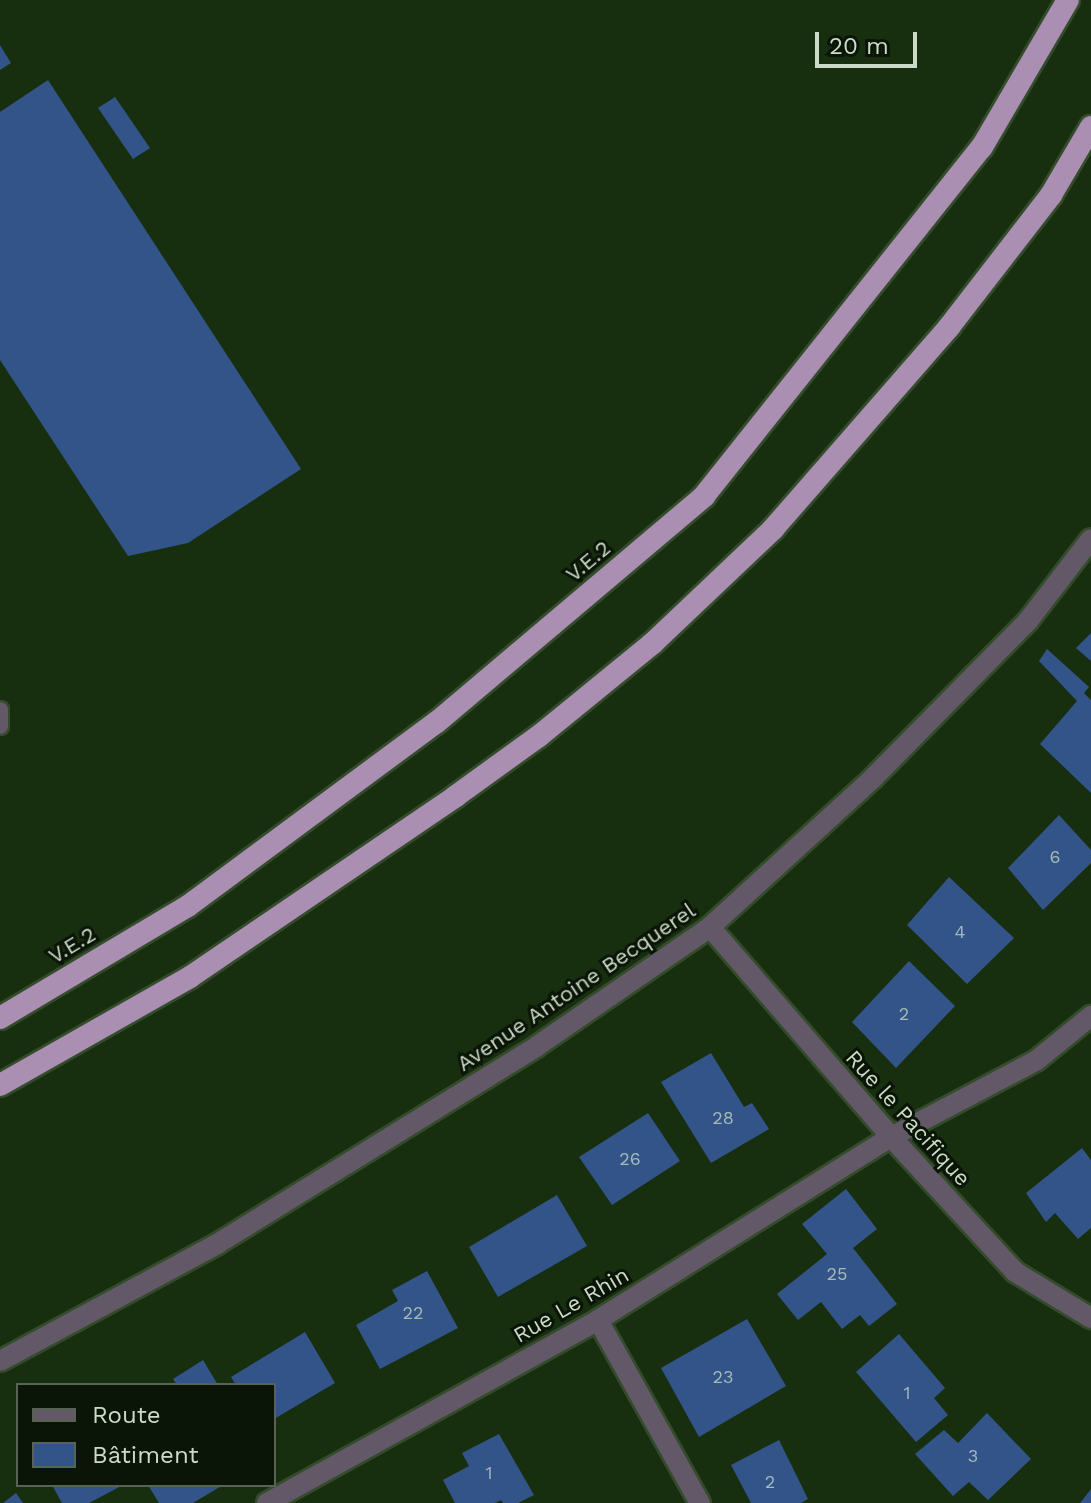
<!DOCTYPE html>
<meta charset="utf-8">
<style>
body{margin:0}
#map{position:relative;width:1091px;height:1503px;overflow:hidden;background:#172f0f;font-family:"Work Sans",sans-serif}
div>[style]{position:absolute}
.building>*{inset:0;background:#325489}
.roads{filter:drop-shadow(2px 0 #344b2c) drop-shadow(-2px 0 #344b2c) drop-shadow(0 2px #344b2c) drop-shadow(0 -2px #344b2c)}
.service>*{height:16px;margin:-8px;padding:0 8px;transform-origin:8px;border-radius:8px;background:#635867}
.minor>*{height:20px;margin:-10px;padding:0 10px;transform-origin:10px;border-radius:10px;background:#635867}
.tertiary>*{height:20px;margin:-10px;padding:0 10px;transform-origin:10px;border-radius:10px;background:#635867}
.trunk>*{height:22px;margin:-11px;padding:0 11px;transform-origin:11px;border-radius:11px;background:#aa8fb2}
span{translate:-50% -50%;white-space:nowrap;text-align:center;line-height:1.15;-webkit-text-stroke:6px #0a1407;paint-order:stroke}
.number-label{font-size:18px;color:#a5b9b8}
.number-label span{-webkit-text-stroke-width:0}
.street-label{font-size:22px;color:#cbdbc7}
.legend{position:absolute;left:16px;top:1383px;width:260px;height:104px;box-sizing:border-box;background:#0a1407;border:2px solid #576454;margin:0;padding:10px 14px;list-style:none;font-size:24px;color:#cbdbc7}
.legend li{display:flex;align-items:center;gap:16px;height:40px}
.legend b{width:40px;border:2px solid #576454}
.scale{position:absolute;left:815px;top:32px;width:102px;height:36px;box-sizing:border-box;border:4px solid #cbdbc7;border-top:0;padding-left:10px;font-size:24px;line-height:28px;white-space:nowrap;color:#cbdbc7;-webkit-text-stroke:6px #0a1407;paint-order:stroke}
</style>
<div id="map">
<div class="building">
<div style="clip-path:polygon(0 45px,11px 63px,0 70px)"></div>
<div style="clip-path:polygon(48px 80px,301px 469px,188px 543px,128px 556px,0 360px,0 112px)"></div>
<div style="clip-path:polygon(115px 97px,150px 148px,133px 159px,98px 108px)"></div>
<div style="clip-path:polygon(1091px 633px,1091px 661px,1076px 648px)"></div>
<div style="clip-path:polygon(1047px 649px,1089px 687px,1084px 693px,1091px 700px,1091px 793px,1040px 744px,1077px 701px,1039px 661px)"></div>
<div style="clip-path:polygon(1059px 815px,1091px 850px,1091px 863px,1043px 910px,1008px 868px)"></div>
<div style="clip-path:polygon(949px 877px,1014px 938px,967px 984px,907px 925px)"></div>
<div style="clip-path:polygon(909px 961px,955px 1006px,896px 1068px,852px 1022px)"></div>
<div style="clip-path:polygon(711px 1053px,744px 1107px,752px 1103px,769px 1129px,711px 1163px,661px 1082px)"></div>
<div style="clip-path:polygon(648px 1113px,680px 1161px,612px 1205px,579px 1157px)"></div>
<div style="clip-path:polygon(1082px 1148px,1091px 1160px,1091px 1228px,1078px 1239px,1055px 1213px,1046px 1222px,1026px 1193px)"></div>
<div style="clip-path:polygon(846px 1189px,877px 1229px,853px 1248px,897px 1304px,869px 1326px,860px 1315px,842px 1329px,821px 1302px,798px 1320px,777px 1294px,827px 1254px,802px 1224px)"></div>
<div style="clip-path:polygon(557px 1195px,587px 1246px,498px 1297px,469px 1247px)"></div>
<div style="clip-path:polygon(427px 1271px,458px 1328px,380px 1369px,356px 1325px,398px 1301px,392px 1290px)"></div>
<div style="clip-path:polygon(747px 1319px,786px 1386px,699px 1437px,661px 1368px)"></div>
<div style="clip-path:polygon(305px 1332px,335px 1383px,274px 1419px,274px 1385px,236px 1385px,231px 1377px)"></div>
<div style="clip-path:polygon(899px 1334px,945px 1388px,934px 1398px,948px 1415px,916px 1442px,856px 1372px)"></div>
<div style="clip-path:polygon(203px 1360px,218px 1385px,177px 1385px,173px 1379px)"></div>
<div style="clip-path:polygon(987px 1413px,1031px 1459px,988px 1500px,969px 1482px,953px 1496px,915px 1454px,944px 1430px,958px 1443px)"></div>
<div style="clip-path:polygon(499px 1434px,534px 1495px,518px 1503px,503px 1503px,501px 1500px,495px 1503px,455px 1503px,443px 1480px,469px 1466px,462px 1453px)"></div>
<div style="clip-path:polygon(779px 1440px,808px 1499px,801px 1503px,751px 1503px,731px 1465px)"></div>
<div style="clip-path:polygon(52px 1485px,123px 1485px,89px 1503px,62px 1503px)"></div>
<div style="clip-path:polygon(148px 1485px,223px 1485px,193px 1503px,159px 1503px)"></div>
<div style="clip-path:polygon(1091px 1489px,1091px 1503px,1080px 1503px)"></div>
<div style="clip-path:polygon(16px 1493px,23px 1503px,3px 1503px)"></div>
</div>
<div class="roads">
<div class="service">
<div style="left:0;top:710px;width:16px;rotate:90deg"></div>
</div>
<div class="minor">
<div style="left:710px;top:927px;width:277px;rotate:49.2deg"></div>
<div style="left:891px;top:1137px;width:183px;rotate:47.4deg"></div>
<div style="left:1015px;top:1272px;width:89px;rotate:31.2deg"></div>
<div style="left:598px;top:1320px;width:210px;rotate:60.9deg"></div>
<div style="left:267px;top:1503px;width:378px;rotate:-28.9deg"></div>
<div style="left:598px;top:1320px;width:345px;rotate:-32deg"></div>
<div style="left:891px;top:1137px;width:165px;rotate:-27.8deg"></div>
<div style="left:1037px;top:1060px;width:70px;rotate:-39.2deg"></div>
</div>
<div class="tertiary">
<div style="left:0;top:1361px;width:247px;rotate:-28.3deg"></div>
<div style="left:217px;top:1244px;width:376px;rotate:-31.7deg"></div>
<div style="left:537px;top:1046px;width:210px;rotate:-34.5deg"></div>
<div style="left:710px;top:927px;width:222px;rotate:-42.4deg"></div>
<div style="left:874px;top:777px;width:219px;rotate:-45.4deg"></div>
<div style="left:1028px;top:621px;width:103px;rotate:-52.5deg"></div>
</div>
<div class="trunk">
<div style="left:0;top:1018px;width:219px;rotate:-30.8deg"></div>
<div style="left:188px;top:906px;width:310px;rotate:-36.5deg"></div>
<div style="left:437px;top:722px;width:350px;rotate:-40.2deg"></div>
<div style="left:704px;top:496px;width:446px;rotate:-51.5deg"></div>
<div style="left:982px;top:147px;width:170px;rotate:-59.7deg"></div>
<div style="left:0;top:1085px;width:219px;rotate:-29.6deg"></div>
<div style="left:190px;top:977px;width:322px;rotate:-34.2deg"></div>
<div style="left:456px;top:796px;width:102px;rotate:-35.9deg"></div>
<div style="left:539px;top:736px;width:147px;rotate:-39.2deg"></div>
<div style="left:653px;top:643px;width:166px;rotate:-43.5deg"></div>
<div style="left:773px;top:529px;width:268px;rotate:-48.9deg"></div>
<div style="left:949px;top:327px;width:167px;rotate:-52.3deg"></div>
<div style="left:1051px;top:195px;width:79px;rotate:-59.5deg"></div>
</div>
</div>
<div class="number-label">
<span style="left:1055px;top:857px">6</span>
<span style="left:960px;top:932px">4</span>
<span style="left:904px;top:1014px">2</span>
<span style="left:723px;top:1118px">28</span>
<span style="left:630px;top:1159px">26</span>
<span style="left:837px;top:1274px">25</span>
<span style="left:413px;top:1313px">22</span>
<span style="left:723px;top:1377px">23</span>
<span style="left:907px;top:1393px">1</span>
<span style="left:973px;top:1456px">3</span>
<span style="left:489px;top:1473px">1</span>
<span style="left:770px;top:1482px">2</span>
</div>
<div class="street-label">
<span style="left:588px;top:561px;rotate:-40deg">V.E.2</span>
<span style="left:72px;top:945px;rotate:-31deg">V.E.2</span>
<span style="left:576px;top:987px;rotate:-34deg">Avenue Antoine Becquerel</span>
<span style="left:908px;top:1118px;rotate:48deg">Rue le Pacifique</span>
<span style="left:571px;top:1305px;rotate:-30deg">Rue Le Rhin</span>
</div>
<ul class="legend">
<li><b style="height:10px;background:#635867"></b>Route</li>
<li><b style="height:22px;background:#325489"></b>Bâtiment</li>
</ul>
<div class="scale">20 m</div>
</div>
